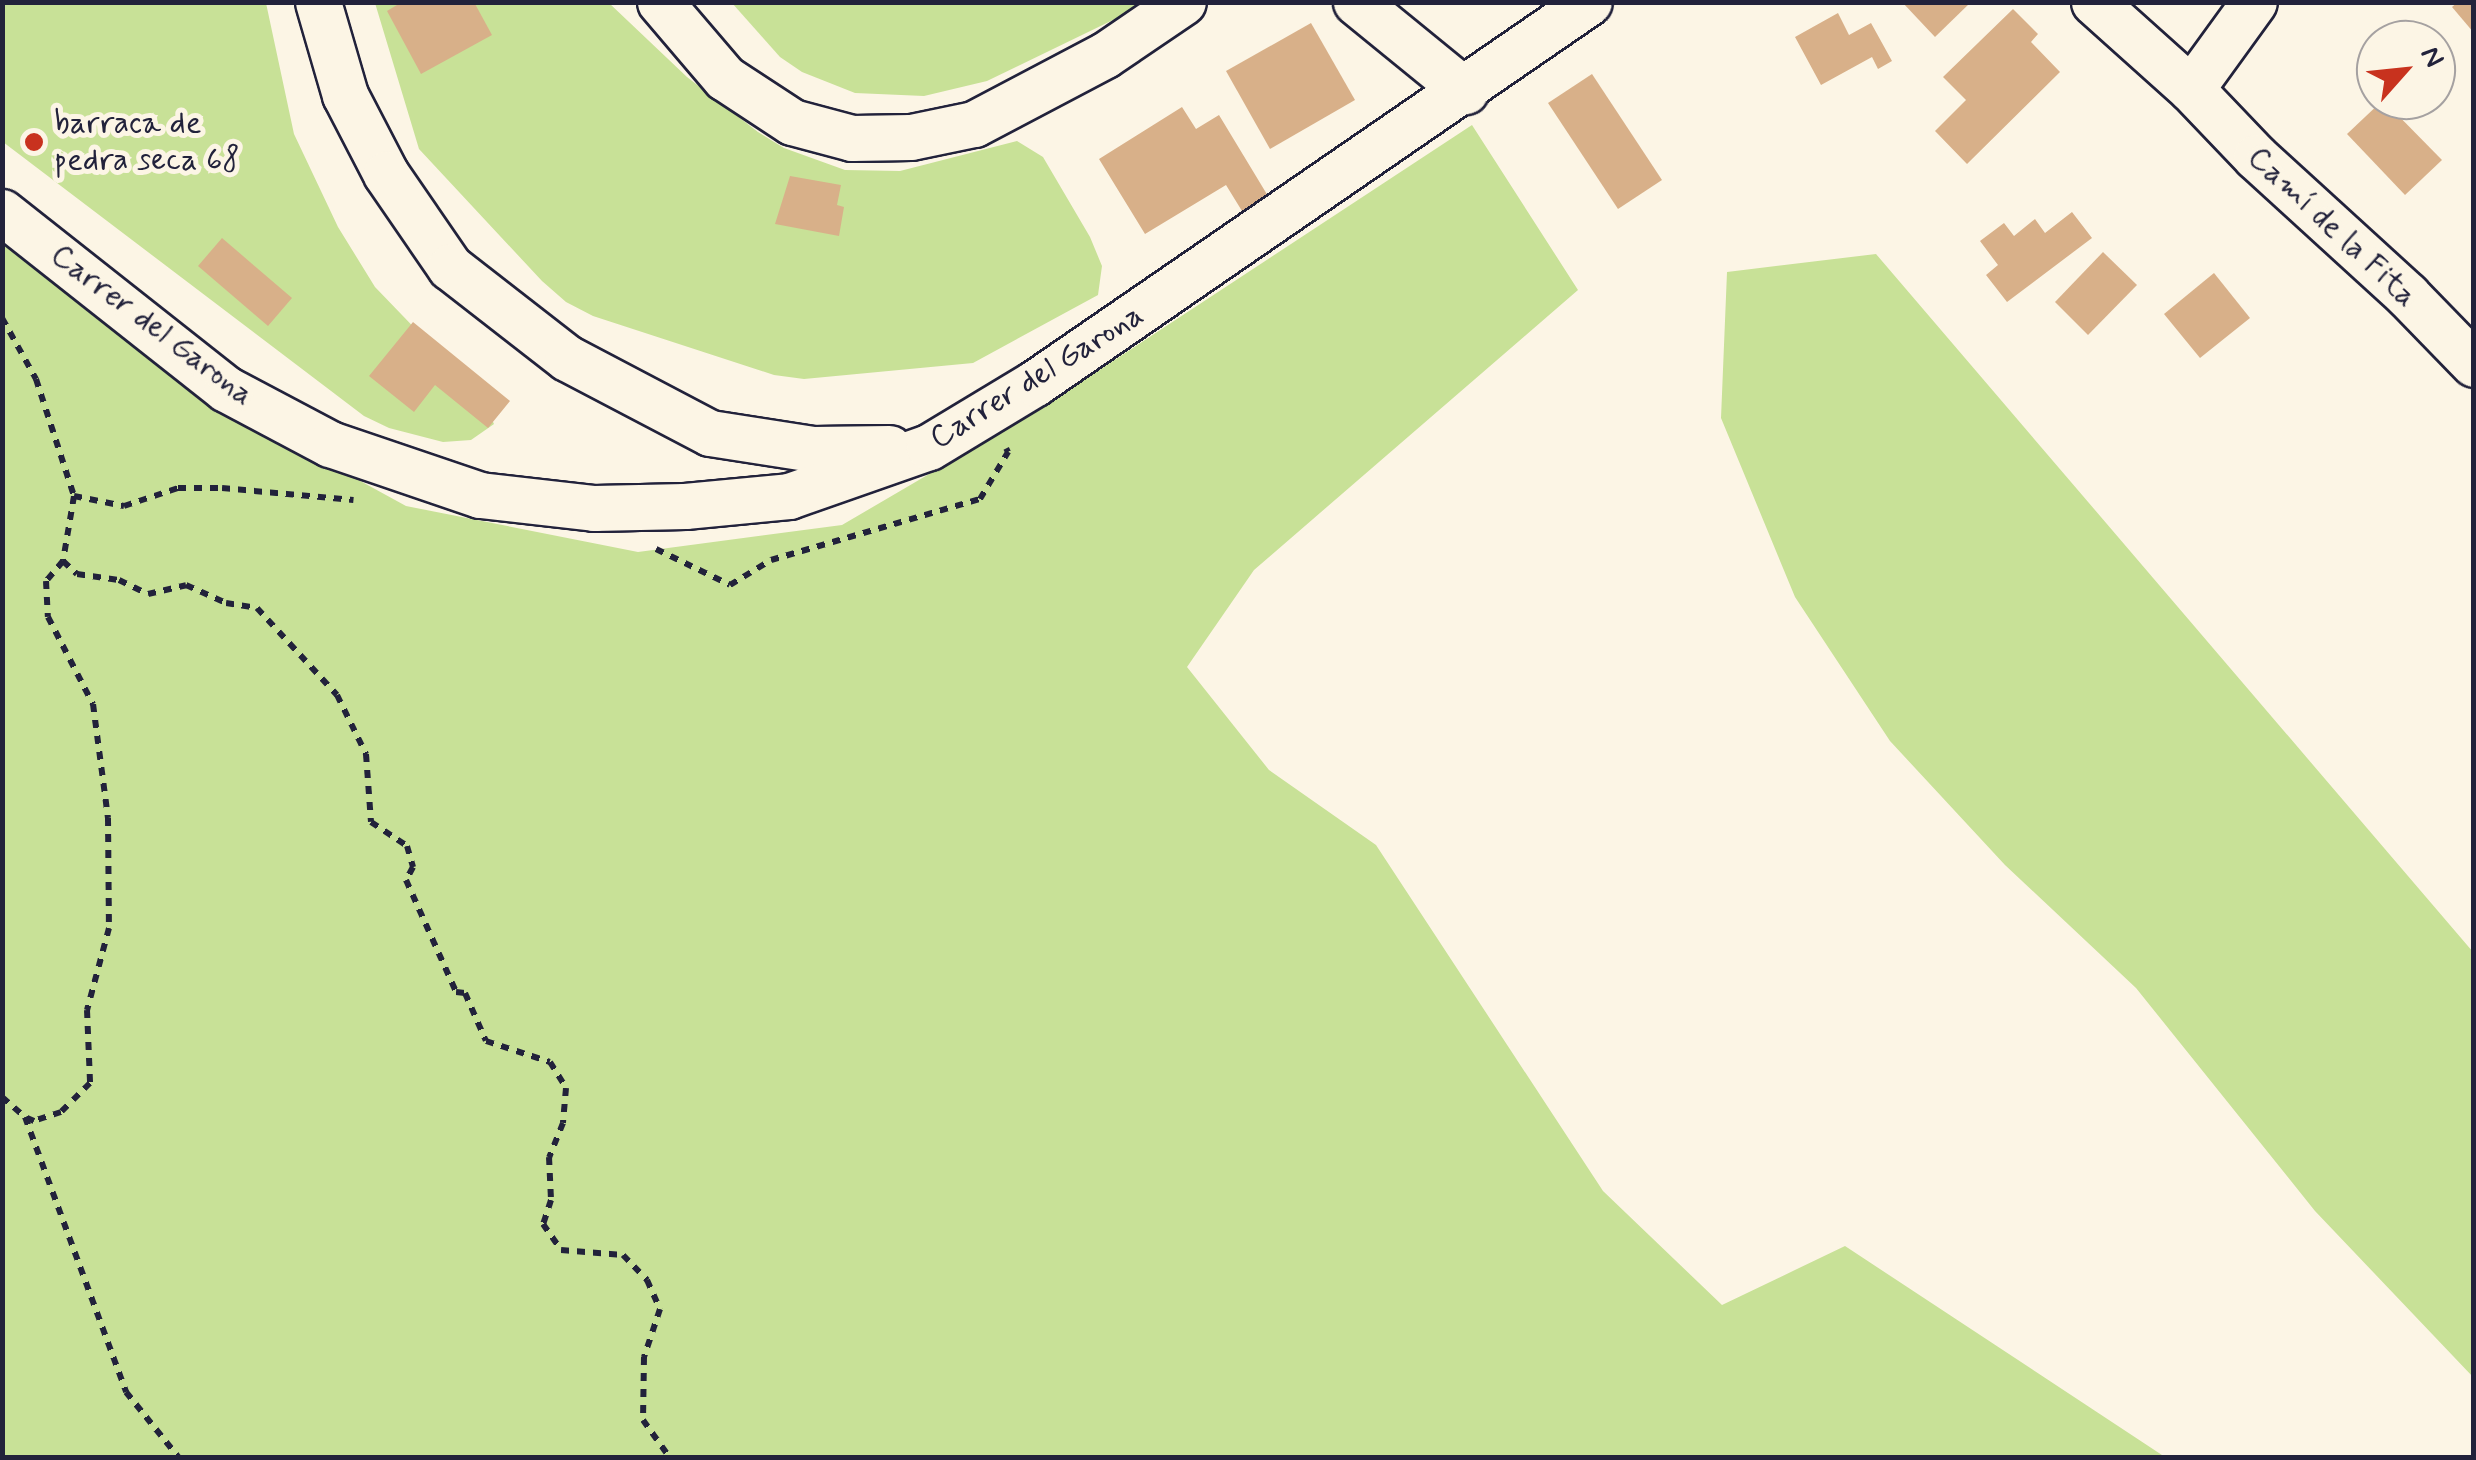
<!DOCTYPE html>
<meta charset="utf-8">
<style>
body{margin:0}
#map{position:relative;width:2476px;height:1460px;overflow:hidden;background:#fcf5e5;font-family:Mynerve,sans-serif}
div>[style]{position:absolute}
.green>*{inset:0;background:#c8e197}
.building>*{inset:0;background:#d8b089}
.path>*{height:6px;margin-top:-3px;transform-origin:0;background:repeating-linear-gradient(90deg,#22223b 0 8px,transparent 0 16px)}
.roads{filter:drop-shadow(2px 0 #22223b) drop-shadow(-2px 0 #22223b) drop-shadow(0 2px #22223b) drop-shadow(0 -2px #22223b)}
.minor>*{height:45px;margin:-22.5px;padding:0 22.5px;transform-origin:22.5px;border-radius:22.5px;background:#fcf5e5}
.dots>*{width:28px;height:28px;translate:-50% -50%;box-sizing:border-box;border:5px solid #fcf5e5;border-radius:50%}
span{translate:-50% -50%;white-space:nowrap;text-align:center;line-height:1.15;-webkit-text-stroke:10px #fcf5e5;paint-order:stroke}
.poi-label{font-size:32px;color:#22223b}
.left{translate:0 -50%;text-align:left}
.street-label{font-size:32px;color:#22223b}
.frame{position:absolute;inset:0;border:5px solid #22223b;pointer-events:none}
.north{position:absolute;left:2356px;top:20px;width:100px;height:100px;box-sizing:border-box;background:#fcf5e5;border:2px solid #a5a1a1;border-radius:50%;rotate:63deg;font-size:28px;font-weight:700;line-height:40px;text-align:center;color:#22223b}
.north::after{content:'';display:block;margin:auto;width:35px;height:45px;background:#c8321e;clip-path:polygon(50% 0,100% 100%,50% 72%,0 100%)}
</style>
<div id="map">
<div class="green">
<div style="clip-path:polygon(2px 3px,266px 3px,294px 134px,338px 227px,375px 287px,482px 398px,494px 424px,471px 440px,443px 442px,389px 428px,364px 416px,3px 142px)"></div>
<div style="clip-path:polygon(375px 3px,609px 3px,687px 77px,758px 132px,784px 148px,845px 170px,900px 171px,1017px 141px,1043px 157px,1090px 237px,1102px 266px,1098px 295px,973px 363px,804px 379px,774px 375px,593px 316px,566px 302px,542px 281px,419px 149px)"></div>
<div style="clip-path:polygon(732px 3px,1148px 3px,987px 81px,924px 96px,855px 93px,802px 72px,780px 57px)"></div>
<div style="clip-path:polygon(1472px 125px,1578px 290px,1254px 570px,1187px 667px,1269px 770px,1376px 845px,1603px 1191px,1722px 1305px,1845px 1246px,2165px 1457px,3px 1457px,2px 238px,185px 385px,406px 506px,638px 552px,842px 525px,1037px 411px)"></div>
<div style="clip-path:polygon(1876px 254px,2473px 952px,2473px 1377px,2315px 1211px,2136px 988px,2005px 865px,1890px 741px,1795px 597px,1721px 418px,1727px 272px)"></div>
</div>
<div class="building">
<div style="clip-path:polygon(402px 2px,474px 2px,492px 35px,421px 74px,387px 11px)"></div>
<div style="clip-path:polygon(1902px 2px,1971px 2px,1935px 37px)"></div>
<div style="clip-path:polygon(2458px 2px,2474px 2px,2474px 33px,2452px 7px)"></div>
<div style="clip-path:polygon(2013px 9px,2038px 34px,2031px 42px,2060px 72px,1967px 164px,1935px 131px,1966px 100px,1943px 77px)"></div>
<div style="clip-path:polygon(1838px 13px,1849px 35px,1871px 23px,1892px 61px,1878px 69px,1872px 57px,1821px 85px,1795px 37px)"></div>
<div style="clip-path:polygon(1311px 23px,1355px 100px,1270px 149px,1226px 71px)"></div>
<div style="clip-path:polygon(1592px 74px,1662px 180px,1618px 209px,1548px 103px)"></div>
<div style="clip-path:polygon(2383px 100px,2442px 160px,2405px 195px,2347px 134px)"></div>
<div style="clip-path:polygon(1182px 107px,1196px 129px,1219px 115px,1268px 196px,1242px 211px,1226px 185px,1145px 234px,1099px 159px)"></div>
<div style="clip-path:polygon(790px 176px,841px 185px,837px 205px,844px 207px,839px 236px,775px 224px)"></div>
<div style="clip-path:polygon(2072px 212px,2092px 238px,2007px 302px,1986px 275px,1998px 265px,1980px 241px,2004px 223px,2014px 236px,2035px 219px,2045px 233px)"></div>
<div style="clip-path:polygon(222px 238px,292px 298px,268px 326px,198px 266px)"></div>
<div style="clip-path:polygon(2103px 252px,2137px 285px,2088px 335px,2055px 302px)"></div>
<div style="clip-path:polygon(2214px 273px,2250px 318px,2200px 358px,2164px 314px)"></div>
<div style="clip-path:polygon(413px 322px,510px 401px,488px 428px,435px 385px,414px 412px,369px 376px)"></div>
</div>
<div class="path">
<div style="left:2px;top:318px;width:70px;rotate:60.9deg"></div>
<div style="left:36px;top:379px;width:123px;rotate:72deg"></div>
<div style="left:74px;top:496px;width:66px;rotate:99.6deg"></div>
<div style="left:63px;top:561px;width:26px;rotate:130deg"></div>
<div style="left:46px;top:581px;width:36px;rotate:87deg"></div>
<div style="left:48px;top:617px;width:98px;rotate:62.7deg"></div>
<div style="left:93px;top:704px;width:115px;rotate:82.5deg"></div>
<div style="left:108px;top:818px;width:110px;rotate:89.5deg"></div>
<div style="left:109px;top:928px;width:85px;rotate:105deg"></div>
<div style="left:87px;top:1010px;width:73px;rotate:87.6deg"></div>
<div style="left:90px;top:1083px;width:41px;rotate:135deg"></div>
<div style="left:61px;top:1112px;width:28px;rotate:162deg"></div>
<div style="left:34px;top:1121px;width:10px;rotate:-156deg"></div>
<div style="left:74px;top:496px;width:51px;rotate:11.3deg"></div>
<div style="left:124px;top:506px;width:57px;rotate:-18.4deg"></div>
<div style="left:178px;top:488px;width:44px"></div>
<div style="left:222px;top:488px;width:132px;rotate:5.2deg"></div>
<div style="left:656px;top:549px;width:82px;rotate:25.9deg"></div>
<div style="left:730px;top:585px;width:48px;rotate:-31.4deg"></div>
<div style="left:771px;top:560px;width:218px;rotate:-16.3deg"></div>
<div style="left:980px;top:499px;width:55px;rotate:-59.2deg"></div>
<div style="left:1008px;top:452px;width:4px;rotate:-117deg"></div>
<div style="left:63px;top:561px;width:19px;rotate:43deg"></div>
<div style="left:77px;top:574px;width:42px;rotate:8.1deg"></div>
<div style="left:119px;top:580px;width:32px;rotate:26deg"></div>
<div style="left:148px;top:594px;width:39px;rotate:-13deg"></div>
<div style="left:186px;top:585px;width:44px;rotate:24.2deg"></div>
<div style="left:226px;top:603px;width:31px;rotate:9deg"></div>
<div style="left:257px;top:608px;width:118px;rotate:47.4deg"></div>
<div style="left:337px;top:695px;width:66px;rotate:63.8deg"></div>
<div style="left:366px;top:754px;width:68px;rotate:85.8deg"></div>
<div style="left:371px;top:822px;width:43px;rotate:33.7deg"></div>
<div style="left:407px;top:846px;width:22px;rotate:74deg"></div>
<div style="left:413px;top:867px;width:15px;rotate:118deg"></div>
<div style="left:406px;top:880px;width:123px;rotate:65.9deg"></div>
<div style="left:456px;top:992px;width:9px;rotate:6deg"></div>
<div style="left:465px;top:993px;width:52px;rotate:66.4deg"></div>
<div style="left:486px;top:1041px;width:67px;rotate:18.2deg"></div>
<div style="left:550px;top:1062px;width:31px;rotate:58deg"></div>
<div style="left:566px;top:1088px;width:35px;rotate:95deg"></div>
<div style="left:563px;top:1123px;width:37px;rotate:112deg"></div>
<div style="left:549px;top:1157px;width:43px;rotate:87.3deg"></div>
<div style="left:551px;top:1200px;width:25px;rotate:108deg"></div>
<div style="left:543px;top:1224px;width:32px;rotate:55deg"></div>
<div style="left:561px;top:1250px;width:62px;rotate:4.6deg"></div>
<div style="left:623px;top:1255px;width:35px;rotate:46deg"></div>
<div style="left:647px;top:1280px;width:32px;rotate:66deg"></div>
<div style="left:660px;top:1309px;width:51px;rotate:108.4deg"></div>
<div style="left:644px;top:1357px;width:63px;rotate:90.9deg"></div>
<div style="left:643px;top:1420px;width:47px;rotate:54.6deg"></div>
<div style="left:2px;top:1097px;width:30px;rotate:41deg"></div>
<div style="left:25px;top:1117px;width:293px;rotate:69.8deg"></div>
<div style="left:126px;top:1392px;width:85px;rotate:51.2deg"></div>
</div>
<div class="roads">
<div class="minor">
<div style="left:318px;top:2px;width:97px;rotate:73.8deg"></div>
<div style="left:345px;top:95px;width:89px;rotate:62.6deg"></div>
<div style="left:386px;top:174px;width:113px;rotate:55.5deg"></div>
<div style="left:450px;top:267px;width:148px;rotate:37.9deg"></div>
<div style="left:567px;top:358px;width:161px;rotate:27.7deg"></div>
<div style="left:710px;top:433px;width:104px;rotate:8.8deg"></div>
<div style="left:813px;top:449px;width:76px;rotate:-0.8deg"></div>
<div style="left:660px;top:2px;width:100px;rotate:49.5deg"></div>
<div style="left:725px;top:78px;width:80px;rotate:33.3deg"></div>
<div style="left:792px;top:122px;width:62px;rotate:14.9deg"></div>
<div style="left:852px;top:138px;width:59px;rotate:-1deg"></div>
<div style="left:911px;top:137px;width:64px;rotate:-11.7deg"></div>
<div style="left:974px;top:124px;width:148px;rotate:-27.8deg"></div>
<div style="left:1105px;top:55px;width:94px;rotate:-34.2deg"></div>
<div style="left:1356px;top:2px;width:141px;rotate:39.2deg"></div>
<div style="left:2094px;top:2px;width:130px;rotate:41.9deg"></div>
<div style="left:2191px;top:89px;width:94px;rotate:46.3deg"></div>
<div style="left:2256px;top:157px;width:205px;rotate:42.4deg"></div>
<div style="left:2407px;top:295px;width:96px;rotate:45.8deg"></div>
<div style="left:2191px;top:89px;width:107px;rotate:-54.1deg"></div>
<div style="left:2px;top:212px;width:285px;rotate:38.3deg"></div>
<div style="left:226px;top:389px;width:118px;rotate:27.9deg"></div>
<div style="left:330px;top:444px;width:158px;rotate:18.8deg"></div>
<div style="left:480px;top:495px;width:115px;rotate:6.5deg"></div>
<div style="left:594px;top:508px;width:91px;rotate:-1.3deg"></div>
<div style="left:685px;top:506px;width:104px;rotate:-5.5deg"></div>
<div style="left:789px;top:496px;width:148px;rotate:-19.3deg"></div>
<div style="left:929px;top:447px;width:124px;rotate:-31.1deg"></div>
<div style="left:1035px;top:383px;width:672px;rotate:-34.52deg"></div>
</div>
</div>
<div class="dots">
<div style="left:34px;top:142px;background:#c8321e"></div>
</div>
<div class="poi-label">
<span class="left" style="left:54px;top:142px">barraca de<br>pedra seca 68</span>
</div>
<div class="street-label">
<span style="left:2332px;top:227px;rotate:43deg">Camí de la Fita</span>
<span style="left:152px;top:325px;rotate:37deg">Carrer del Garona</span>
<span style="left:1037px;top:377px;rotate:-32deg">Carrer del Garona</span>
</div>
<div class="frame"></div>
<div class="north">N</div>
</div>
